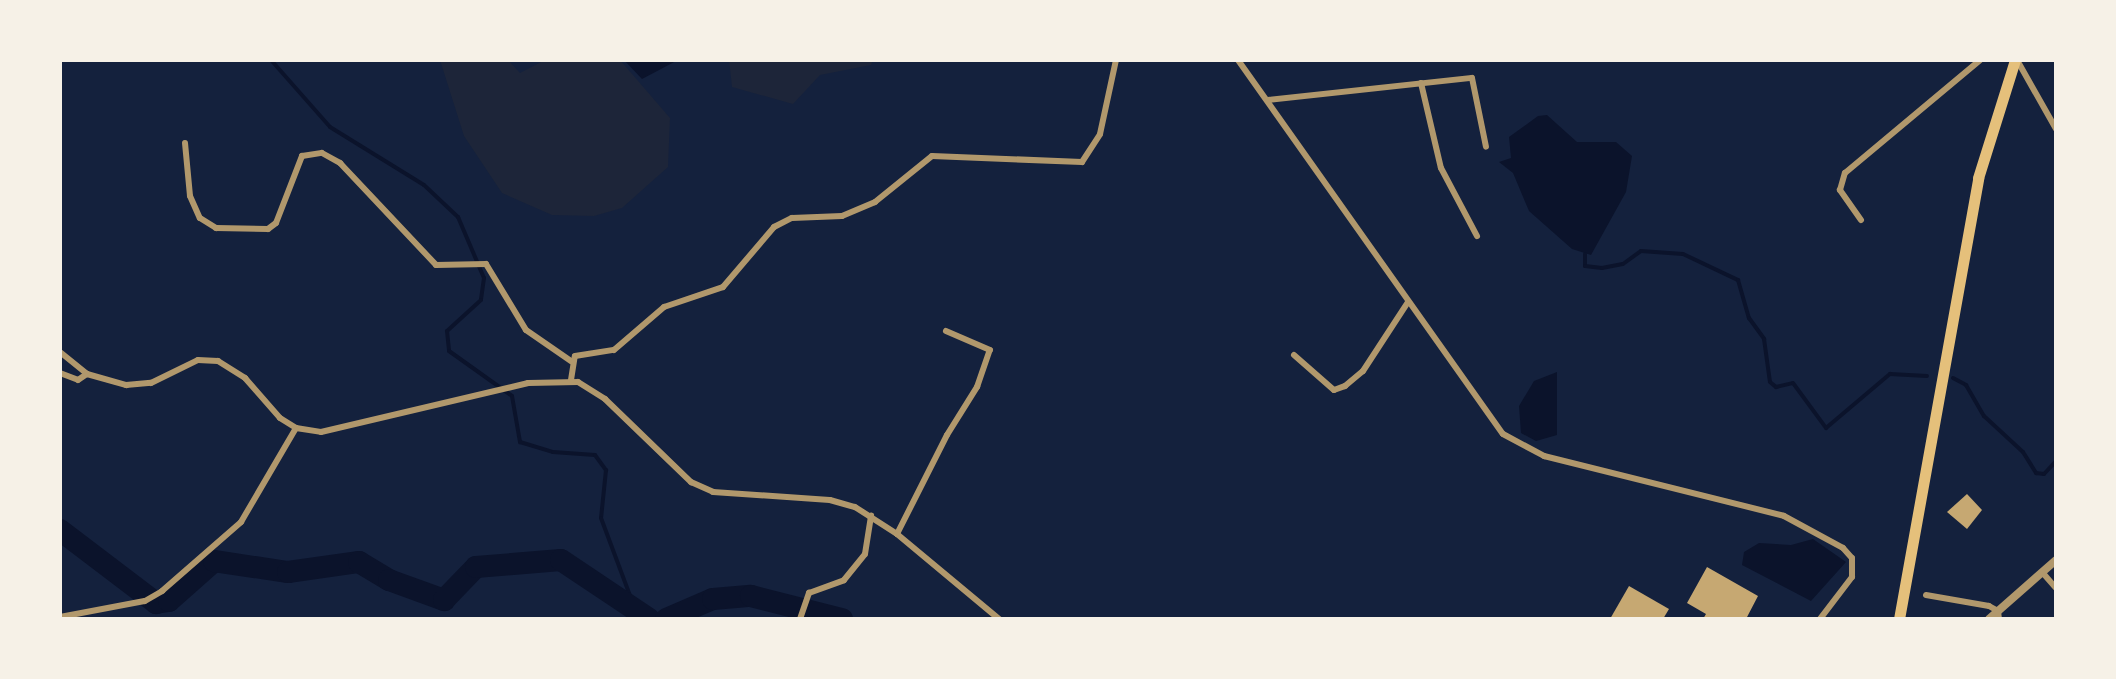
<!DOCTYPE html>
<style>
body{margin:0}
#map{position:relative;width:2116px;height:679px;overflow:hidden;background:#14213d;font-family:"DM Sans",sans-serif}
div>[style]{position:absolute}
.green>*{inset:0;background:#1d2539}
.water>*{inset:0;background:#0b132b}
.stream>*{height:4px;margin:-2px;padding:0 2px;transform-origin:2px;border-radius:2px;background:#0b132b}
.river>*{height:22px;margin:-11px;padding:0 11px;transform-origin:11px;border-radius:11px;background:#0b132b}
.building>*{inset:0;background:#c6a872}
.minor>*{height:6px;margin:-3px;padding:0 3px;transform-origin:3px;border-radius:3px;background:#b1986c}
.tertiary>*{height:8px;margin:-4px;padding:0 4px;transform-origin:4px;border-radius:4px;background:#b1986c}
.trunk>*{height:11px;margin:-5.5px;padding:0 5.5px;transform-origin:5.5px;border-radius:5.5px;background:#e5c07b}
span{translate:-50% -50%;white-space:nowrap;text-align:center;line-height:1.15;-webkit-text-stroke:6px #f6f1e7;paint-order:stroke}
.frame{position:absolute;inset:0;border:62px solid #f6f1e7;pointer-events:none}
</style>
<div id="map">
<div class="green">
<div style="clip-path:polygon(440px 60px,508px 60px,520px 73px,545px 60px,620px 60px,670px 118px,668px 167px,622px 208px,594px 216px,552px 215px,502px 193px,464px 136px)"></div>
<div style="clip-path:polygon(729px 60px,873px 60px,871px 65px,820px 75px,793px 104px,732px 87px)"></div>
</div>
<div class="water">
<div style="clip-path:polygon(624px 60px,678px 60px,642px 79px)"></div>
<div style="clip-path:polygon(1547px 115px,1577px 142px,1616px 142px,1632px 156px,1626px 192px,1591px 255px,1572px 249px,1529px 211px,1513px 173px,1499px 162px,1511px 158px,1509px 137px,1538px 116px)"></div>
<div style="clip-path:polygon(1557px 372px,1557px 435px,1536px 441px,1521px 433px,1519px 406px,1534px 381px)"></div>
<div style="clip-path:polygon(1813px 539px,1846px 562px,1811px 601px,1742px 565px,1744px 552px,1759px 543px,1791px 545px)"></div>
</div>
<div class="stream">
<div style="left:271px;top:60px;width:89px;rotate:48.6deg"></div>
<div style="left:330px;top:127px;width:110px;rotate:31.7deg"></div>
<div style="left:424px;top:185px;width:47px;rotate:43.3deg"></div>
<div style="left:458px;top:217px;width:66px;rotate:66.9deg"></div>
<div style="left:484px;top:278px;width:22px;rotate:98deg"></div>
<div style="left:481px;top:300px;width:46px;rotate:137.6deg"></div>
<div style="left:447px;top:331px;width:20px;rotate:84deg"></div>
<div style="left:449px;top:351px;width:77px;rotate:35.5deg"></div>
<div style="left:512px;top:396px;width:47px;rotate:80.1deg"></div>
<div style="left:520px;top:442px;width:34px;rotate:17deg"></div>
<div style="left:553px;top:452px;width:42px;rotate:4.1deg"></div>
<div style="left:595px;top:455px;width:19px;rotate:54deg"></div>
<div style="left:606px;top:470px;width:48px;rotate:95.9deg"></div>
<div style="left:601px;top:518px;width:97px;rotate:69.5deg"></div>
<div style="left:1585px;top:254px;width:12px;rotate:90deg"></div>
<div style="left:1585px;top:266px;width:17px;rotate:7deg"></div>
<div style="left:1602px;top:268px;width:21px;rotate:-11deg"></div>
<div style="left:1623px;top:264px;width:22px;rotate:-36deg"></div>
<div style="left:1641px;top:251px;width:42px;rotate:4.1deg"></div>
<div style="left:1683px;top:254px;width:61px;rotate:25.3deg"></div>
<div style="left:1738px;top:280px;width:40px;rotate:74deg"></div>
<div style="left:1749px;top:318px;width:26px;rotate:54deg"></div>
<div style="left:1764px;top:339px;width:43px;rotate:82.1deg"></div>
<div style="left:1770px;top:382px;width:8px;rotate:40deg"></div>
<div style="left:1776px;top:387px;width:17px;rotate:-13deg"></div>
<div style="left:1793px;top:383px;width:56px;rotate:53.7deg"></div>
<div style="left:1826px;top:428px;width:84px;rotate:-40.2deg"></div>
<div style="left:1890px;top:374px;width:37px;rotate:3deg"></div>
<div style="left:1953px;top:378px;width:15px;rotate:28deg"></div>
<div style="left:1966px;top:385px;width:36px;rotate:60deg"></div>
<div style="left:1984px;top:416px;width:53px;rotate:42.7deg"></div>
<div style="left:2023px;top:452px;width:25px;rotate:58deg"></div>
<div style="left:2036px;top:473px;width:8px;rotate:7deg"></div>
<div style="left:2044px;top:474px;width:18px;rotate:-47deg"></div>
</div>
<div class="river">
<div style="left:60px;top:530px;width:121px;rotate:37.2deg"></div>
<div style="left:156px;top:603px;width:13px;rotate:-9deg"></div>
<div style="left:169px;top:601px;width:60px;rotate:-41.6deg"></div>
<div style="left:214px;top:561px;width:75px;rotate:8.5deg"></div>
<div style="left:288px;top:572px;width:72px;rotate:-8deg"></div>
<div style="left:359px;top:562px;width:35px;rotate:31deg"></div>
<div style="left:389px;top:580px;width:59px;rotate:20deg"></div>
<div style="left:444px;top:600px;width:46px;rotate:-45.9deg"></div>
<div style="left:476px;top:567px;width:85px;rotate:-4.7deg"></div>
<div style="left:561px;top:560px;width:106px;rotate:33.8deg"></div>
<div style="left:666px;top:619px;width:51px;rotate:-23.1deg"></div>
<div style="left:713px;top:599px;width:38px;rotate:-5deg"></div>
<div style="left:751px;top:596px;width:94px;rotate:14.2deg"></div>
</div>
<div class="building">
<div style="clip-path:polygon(1967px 494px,1982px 510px,1967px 529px,1947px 512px)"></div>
<div style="clip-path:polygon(1707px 567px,1758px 596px,1746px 619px,1703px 619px,1706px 614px,1687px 603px)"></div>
<div style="clip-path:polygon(1629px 586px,1669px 609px,1663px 619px,1610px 619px)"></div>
</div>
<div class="minor">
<div style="left:1238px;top:60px;width:458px;rotate:54.7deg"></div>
<div style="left:1503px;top:434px;width:47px;rotate:28.2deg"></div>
<div style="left:1544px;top:456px;width:247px;rotate:14deg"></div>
<div style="left:1784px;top:516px;width:67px;rotate:28.5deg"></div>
<div style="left:1843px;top:548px;width:13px;rotate:48deg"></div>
<div style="left:1852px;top:558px;width:19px;rotate:90deg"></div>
<div style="left:1852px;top:577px;width:53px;rotate:127.3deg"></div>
<div style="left:2017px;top:60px;width:79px;rotate:60.5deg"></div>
<div style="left:1421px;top:83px;width:87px;rotate:76.8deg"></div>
<div style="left:1441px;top:168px;width:77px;rotate:62.1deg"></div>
<div style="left:1268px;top:100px;width:205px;rotate:-6.2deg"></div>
<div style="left:1472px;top:78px;width:70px;rotate:78.5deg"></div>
<div style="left:185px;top:143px;width:53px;rotate:84.6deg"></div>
<div style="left:190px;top:196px;width:24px;rotate:66deg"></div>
<div style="left:200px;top:218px;width:19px;rotate:32deg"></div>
<div style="left:216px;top:228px;width:52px;rotate:1.1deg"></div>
<div style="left:268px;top:229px;width:10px;rotate:-37deg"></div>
<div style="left:276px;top:223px;width:72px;rotate:-68.8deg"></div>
<div style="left:302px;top:156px;width:20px;rotate:-9deg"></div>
<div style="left:322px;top:153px;width:21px;rotate:29deg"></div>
<div style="left:340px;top:163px;width:140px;rotate:46.7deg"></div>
<div style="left:436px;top:265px;width:50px;rotate:-1.1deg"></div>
<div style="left:486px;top:264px;width:77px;rotate:58.8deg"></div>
<div style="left:526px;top:330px;width:55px;rotate:34.6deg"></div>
<div style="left:1861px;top:220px;width:37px;rotate:-125deg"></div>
<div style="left:1840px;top:190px;width:18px;rotate:-74deg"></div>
<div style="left:1845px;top:173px;width:176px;rotate:-39.9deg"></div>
<div style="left:60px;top:352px;width:35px;rotate:39deg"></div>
<div style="left:87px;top:374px;width:41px;rotate:15.8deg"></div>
<div style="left:126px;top:385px;width:25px;rotate:-5deg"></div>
<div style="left:151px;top:383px;width:52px;rotate:-26.1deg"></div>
<div style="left:198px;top:360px;width:20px;rotate:3deg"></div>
<div style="left:218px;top:361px;width:32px;rotate:32deg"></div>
<div style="left:245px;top:378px;width:53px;rotate:48.8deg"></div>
<div style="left:280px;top:418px;width:19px;rotate:32deg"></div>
<div style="left:296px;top:428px;width:25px;rotate:9deg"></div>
<div style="left:321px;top:432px;width:213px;rotate:-13.3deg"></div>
<div style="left:528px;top:383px;width:50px;rotate:-1.1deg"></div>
<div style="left:578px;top:382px;width:32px;rotate:32deg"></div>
<div style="left:605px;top:399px;width:120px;rotate:44deg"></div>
<div style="left:691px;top:482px;width:24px;rotate:24deg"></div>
<div style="left:713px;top:492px;width:117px;rotate:3.9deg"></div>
<div style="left:830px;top:500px;width:26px;rotate:16deg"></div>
<div style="left:855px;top:507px;width:50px;rotate:32.7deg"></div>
<div style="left:897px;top:534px;width:133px;rotate:39.8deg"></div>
<div style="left:1294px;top:355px;width:53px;rotate:41.2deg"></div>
<div style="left:1334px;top:390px;width:12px;rotate:-20deg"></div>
<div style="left:1345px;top:386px;width:23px;rotate:-40deg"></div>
<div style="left:1363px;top:371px;width:82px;rotate:-56.9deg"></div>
<div style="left:60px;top:373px;width:19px;rotate:21deg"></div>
<div style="left:78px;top:380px;width:11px;rotate:-34deg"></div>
<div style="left:571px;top:380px;width:24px;rotate:-81deg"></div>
<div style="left:575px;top:356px;width:39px;rotate:-9deg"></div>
<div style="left:614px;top:350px;width:66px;rotate:-40.7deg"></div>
<div style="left:664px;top:307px;width:62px;rotate:-18.7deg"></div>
<div style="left:723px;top:287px;width:79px;rotate:-49.6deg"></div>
<div style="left:774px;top:227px;width:20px;rotate:-27deg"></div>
<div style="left:792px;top:218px;width:50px;rotate:-2.3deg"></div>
<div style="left:842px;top:216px;width:36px;rotate:-23deg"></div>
<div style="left:875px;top:202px;width:73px;rotate:-38.9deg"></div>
<div style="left:932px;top:156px;width:150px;rotate:2.3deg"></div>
<div style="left:1082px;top:162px;width:33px;rotate:-57deg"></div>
<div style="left:1100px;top:134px;width:76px;rotate:-77.8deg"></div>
<div style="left:897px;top:534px;width:111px;rotate:-63.2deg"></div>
<div style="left:947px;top:435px;width:57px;rotate:-58deg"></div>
<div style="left:977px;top:387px;width:39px;rotate:-71deg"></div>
<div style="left:990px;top:350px;width:48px;rotate:-156.6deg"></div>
<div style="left:2042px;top:572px;width:21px;rotate:49deg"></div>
<div style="left:1926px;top:595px;width:64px;rotate:9.9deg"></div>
<div style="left:1989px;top:606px;width:10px;rotate:29deg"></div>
<div style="left:1998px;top:611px;width:8px;rotate:83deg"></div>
<div style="left:60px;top:617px;width:86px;rotate:-10.7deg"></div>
<div style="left:145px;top:601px;width:20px;rotate:-30deg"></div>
<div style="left:162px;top:591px;width:105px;rotate:-41.1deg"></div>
<div style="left:241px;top:522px;width:109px;rotate:-59.7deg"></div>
<div style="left:800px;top:619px;width:28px;rotate:-71deg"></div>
<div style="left:809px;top:593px;width:37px;rotate:-20deg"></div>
<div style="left:844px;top:580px;width:33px;rotate:-51deg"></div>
<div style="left:865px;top:554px;width:39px;rotate:-81deg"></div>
</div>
<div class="tertiary">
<div style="left:1989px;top:619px;width:89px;rotate:-41.4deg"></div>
</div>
<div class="trunk">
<div style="left:1899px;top:619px;width:448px;rotate:-79.8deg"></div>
<div style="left:1978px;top:178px;width:124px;rotate:-72.6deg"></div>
</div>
<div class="frame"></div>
</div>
